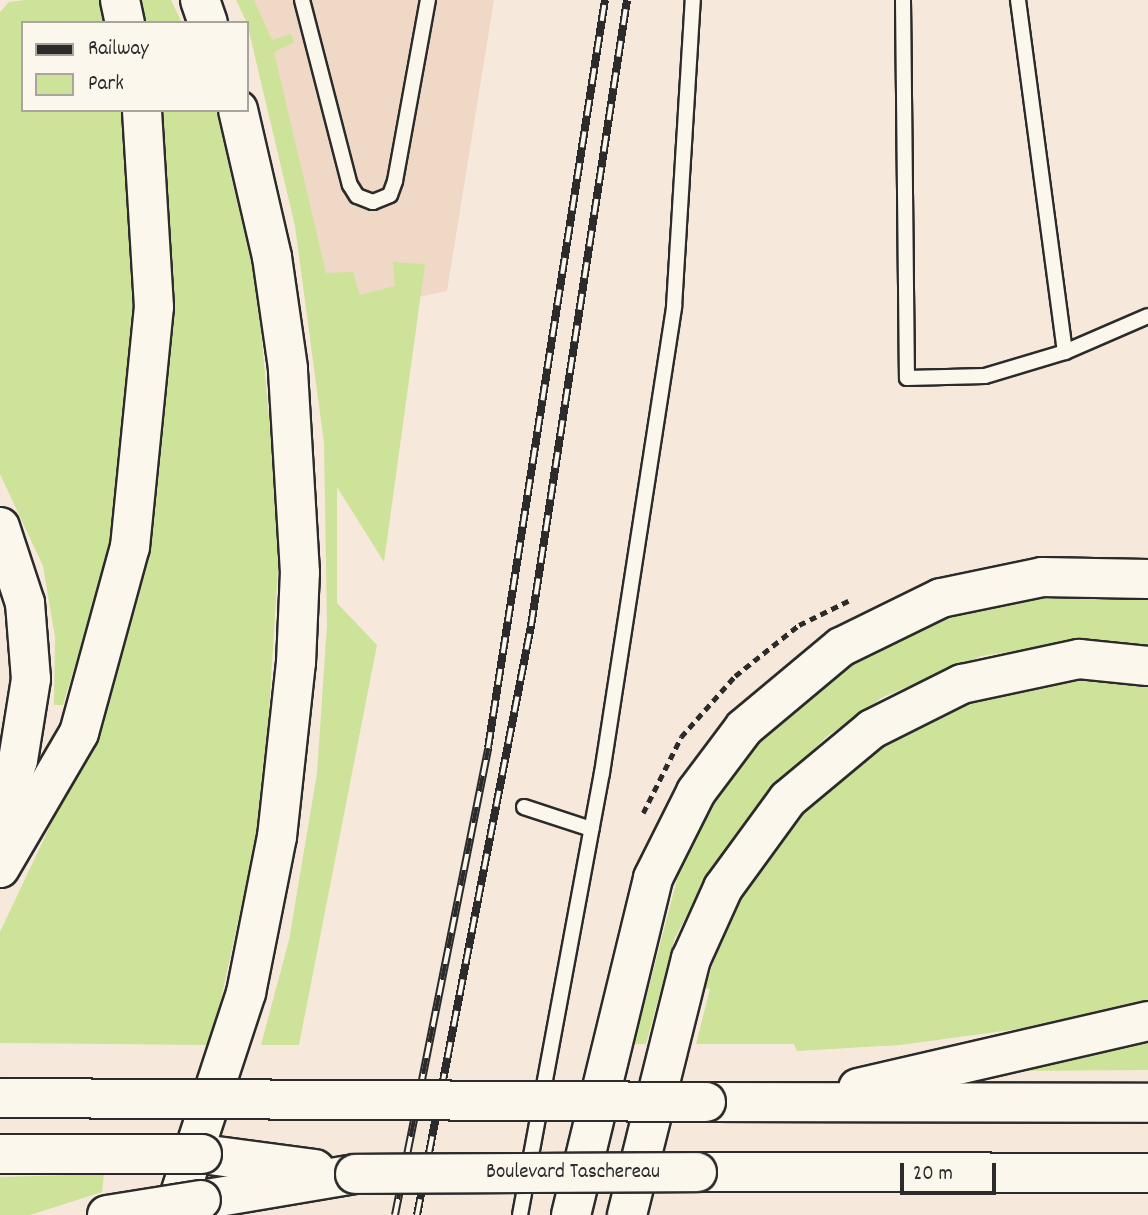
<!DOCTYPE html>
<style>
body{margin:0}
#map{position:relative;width:1148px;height:1215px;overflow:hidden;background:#f6e9db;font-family:Dekko,sans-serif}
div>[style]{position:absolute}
.built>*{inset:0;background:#f0d8c6}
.green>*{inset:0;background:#cde399}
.path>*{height:4.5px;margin-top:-2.25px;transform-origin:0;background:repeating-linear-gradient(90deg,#2b2b2b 0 7px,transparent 0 12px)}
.roads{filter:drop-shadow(2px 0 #2b2b2b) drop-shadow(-2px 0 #2b2b2b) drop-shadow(0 2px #2b2b2b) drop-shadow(0 -2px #2b2b2b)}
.lane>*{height:14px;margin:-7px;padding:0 7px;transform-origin:7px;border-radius:7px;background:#fbf7ec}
.highway>*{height:38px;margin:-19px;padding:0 19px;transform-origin:19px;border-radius:19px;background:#fbf7ec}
.rail>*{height:8px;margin-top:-4px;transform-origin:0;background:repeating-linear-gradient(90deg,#fbf7ec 0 16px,#2b2b2b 0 32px);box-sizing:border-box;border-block:2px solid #2b2b2b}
.bridges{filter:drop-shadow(2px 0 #2b2b2b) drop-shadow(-2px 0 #2b2b2b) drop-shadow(0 2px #2b2b2b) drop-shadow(0 -2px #2b2b2b)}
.highway-bridge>*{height:38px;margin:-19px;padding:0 19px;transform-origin:19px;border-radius:19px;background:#fbf7ec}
span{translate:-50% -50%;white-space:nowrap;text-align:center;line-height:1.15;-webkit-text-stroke:5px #fbf7ec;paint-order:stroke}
.street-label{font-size:21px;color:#2b2b2b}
.legend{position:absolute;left:21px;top:21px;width:228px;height:91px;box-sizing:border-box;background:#fbf7ec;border:2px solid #a8a59f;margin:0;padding:9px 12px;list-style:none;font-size:21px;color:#2b2b2b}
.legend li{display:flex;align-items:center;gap:14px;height:35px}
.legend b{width:35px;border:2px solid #a8a59f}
.scale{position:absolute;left:900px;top:1163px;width:96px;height:32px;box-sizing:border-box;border:4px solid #2b2b2b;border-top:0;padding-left:9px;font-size:21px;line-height:24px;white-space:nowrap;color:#2b2b2b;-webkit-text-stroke:5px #fbf7ec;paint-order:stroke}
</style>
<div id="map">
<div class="built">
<div style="clip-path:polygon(251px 0,494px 0,447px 291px,329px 316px)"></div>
</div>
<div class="green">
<div style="clip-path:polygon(25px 0,101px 0,107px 23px,23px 23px,23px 110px,124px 110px,136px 276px,118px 498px,104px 570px,63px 705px,54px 705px,55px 637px,43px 566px,0 474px,0 12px,9px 2px)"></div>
<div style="clip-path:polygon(138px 0,171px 0,182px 23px,144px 23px)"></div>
<div style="clip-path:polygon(236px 0,254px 0,272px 40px,291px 34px,294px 42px,274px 52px,326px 273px,353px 272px,360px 295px,395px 286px,393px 262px,425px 264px,384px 562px,337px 487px,337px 603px,377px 645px,299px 1045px,261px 1045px,289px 940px,317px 773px,327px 625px,324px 443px,295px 226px,247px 23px)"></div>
<div style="clip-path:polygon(160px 110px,216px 110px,257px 287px,280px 537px,263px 806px,211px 1045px,0 1043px,0 932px,92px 737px,150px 527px,173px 322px)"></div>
<div style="clip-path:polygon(1064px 594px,1148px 597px,1148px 647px,1090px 640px,981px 656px,883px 697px,826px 737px,755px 808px,707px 875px,675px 938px,646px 1044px,634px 1044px,681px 864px,723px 787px,761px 738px,827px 680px,879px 648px,954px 615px)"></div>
<div style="clip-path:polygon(1097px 678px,1148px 684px,1148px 1002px,1054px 1024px,900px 1045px,797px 1051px,794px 1044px,696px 1044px,710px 989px,704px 988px,735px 905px,817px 796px,874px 749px,967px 701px)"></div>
<div style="clip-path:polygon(1148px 1042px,1148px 1070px,1009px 1071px,1045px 1061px)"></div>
<div style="clip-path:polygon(104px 1174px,102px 1192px,30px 1215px,0 1215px,0 1177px)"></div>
</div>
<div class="path">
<div style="left:643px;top:813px;width:85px;rotate:-63.4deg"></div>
<div style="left:681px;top:737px;width:81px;rotate:-48.5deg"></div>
<div style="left:735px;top:676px;width:82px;rotate:-38.6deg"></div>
<div style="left:799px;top:625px;width:55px;rotate:-26.1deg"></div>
</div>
<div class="roads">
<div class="lane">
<div style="left:302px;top:0;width:191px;rotate:75.5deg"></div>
<div style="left:350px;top:185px;width:13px;rotate:58deg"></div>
<div style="left:357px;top:196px;width:17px;rotate:21deg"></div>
<div style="left:373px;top:202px;width:18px;rotate:-22deg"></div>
<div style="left:390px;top:195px;width:15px;rotate:-70deg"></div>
<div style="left:395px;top:181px;width:184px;rotate:-79.7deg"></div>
<div style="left:903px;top:0;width:378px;rotate:89.4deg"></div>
<div style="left:907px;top:378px;width:78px;rotate:-1.5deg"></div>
<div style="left:985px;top:376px;width:84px;rotate:-16.7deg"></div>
<div style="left:1018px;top:0;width:355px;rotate:82.4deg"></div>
<div style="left:1065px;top:352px;width:90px;rotate:-23.4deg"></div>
<div style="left:524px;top:807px;width:71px;rotate:18.2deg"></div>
<div style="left:520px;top:1215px;width:450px;rotate:-79.5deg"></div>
<div style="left:602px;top:773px;width:472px;rotate:-81.2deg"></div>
<div style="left:674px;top:307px;width:308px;rotate:-86.5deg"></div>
</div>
<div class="highway">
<div style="left:120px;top:0;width:24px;rotate:78deg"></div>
<div style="left:200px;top:0;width:24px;rotate:71deg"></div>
<div style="left:0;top:527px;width:80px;rotate:71.8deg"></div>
<div style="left:25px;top:603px;width:76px;rotate:85.5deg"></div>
<div style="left:31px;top:679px;width:82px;rotate:99.1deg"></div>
<div style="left:18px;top:760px;width:57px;rotate:108.4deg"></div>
<div style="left:0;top:868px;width:156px;rotate:-59.7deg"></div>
<div style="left:79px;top:733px;width:193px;rotate:-74.7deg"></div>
<div style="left:130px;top:547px;width:241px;rotate:-84.3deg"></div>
<div style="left:154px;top:307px;width:197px;rotate:-93.5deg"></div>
<div style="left:858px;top:1088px;width:298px;rotate:-13deg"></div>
<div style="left:706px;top:1102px;width:442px;rotate:0.1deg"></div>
<div style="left:202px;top:1154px;width:114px;rotate:7.6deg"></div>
<div style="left:697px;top:1172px;width:451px;rotate:0.1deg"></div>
<div style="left:201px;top:1200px;width:156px;rotate:-9.6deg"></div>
<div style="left:173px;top:1215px;width:234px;rotate:-71.8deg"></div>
<div style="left:246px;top:993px;width:159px;rotate:-78.8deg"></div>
<div style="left:277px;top:837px;width:175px;rotate:-83.8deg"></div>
<div style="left:296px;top:663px;width:90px;rotate:-87.5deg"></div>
<div style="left:300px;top:573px;width:205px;rotate:-93.4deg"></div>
<div style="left:288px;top:368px;width:112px;rotate:-98.2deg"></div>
<div style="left:272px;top:257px;width:151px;rotate:-103deg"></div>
<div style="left:571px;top:1215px;width:347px;rotate:-76.3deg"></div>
<div style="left:653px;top:878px;width:96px;rotate:-63.4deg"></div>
<div style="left:696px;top:792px;width:80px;rotate:-53.1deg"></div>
<div style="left:744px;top:728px;width:126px;rotate:-39.9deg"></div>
<div style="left:841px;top:647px;width:111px;rotate:-26.1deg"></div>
<div style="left:941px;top:598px;width:103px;rotate:-11.7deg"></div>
<div style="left:1042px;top:577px;width:106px;rotate:1.1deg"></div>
<div style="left:627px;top:1215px;width:264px;rotate:-76deg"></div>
<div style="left:691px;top:959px;width:78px;rotate:-65.7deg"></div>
<div style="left:723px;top:888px;width:110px;rotate:-53.9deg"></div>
<div style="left:788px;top:799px;width:109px;rotate:-39.8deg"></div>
<div style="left:872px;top:729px;width:101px;rotate:-26.6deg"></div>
<div style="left:962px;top:684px;width:120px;rotate:-12.1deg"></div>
<div style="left:1079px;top:659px;width:69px;rotate:5.8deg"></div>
</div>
</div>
<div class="rail">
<div style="left:395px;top:1215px;width:476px;rotate:-78.7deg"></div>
<div style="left:488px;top:748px;width:757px;rotate:-81.11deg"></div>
<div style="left:417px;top:1215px;width:600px;rotate:-79.05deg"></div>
<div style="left:531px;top:626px;width:633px;rotate:-81.28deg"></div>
</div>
<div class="bridges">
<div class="highway-bridge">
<div style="left:0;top:1098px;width:706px;rotate:0.32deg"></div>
<div style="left:0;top:1154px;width:202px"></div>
<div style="left:355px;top:1174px;width:342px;rotate:-0.3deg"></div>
<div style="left:107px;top:1215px;width:95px;rotate:-9.1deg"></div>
</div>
</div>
<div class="street-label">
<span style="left:573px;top:1173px">Boulevard Taschereau</span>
</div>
<ul class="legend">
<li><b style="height:9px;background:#2b2b2b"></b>Railway</li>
<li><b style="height:19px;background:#cde399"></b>Park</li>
</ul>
<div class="scale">20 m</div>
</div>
